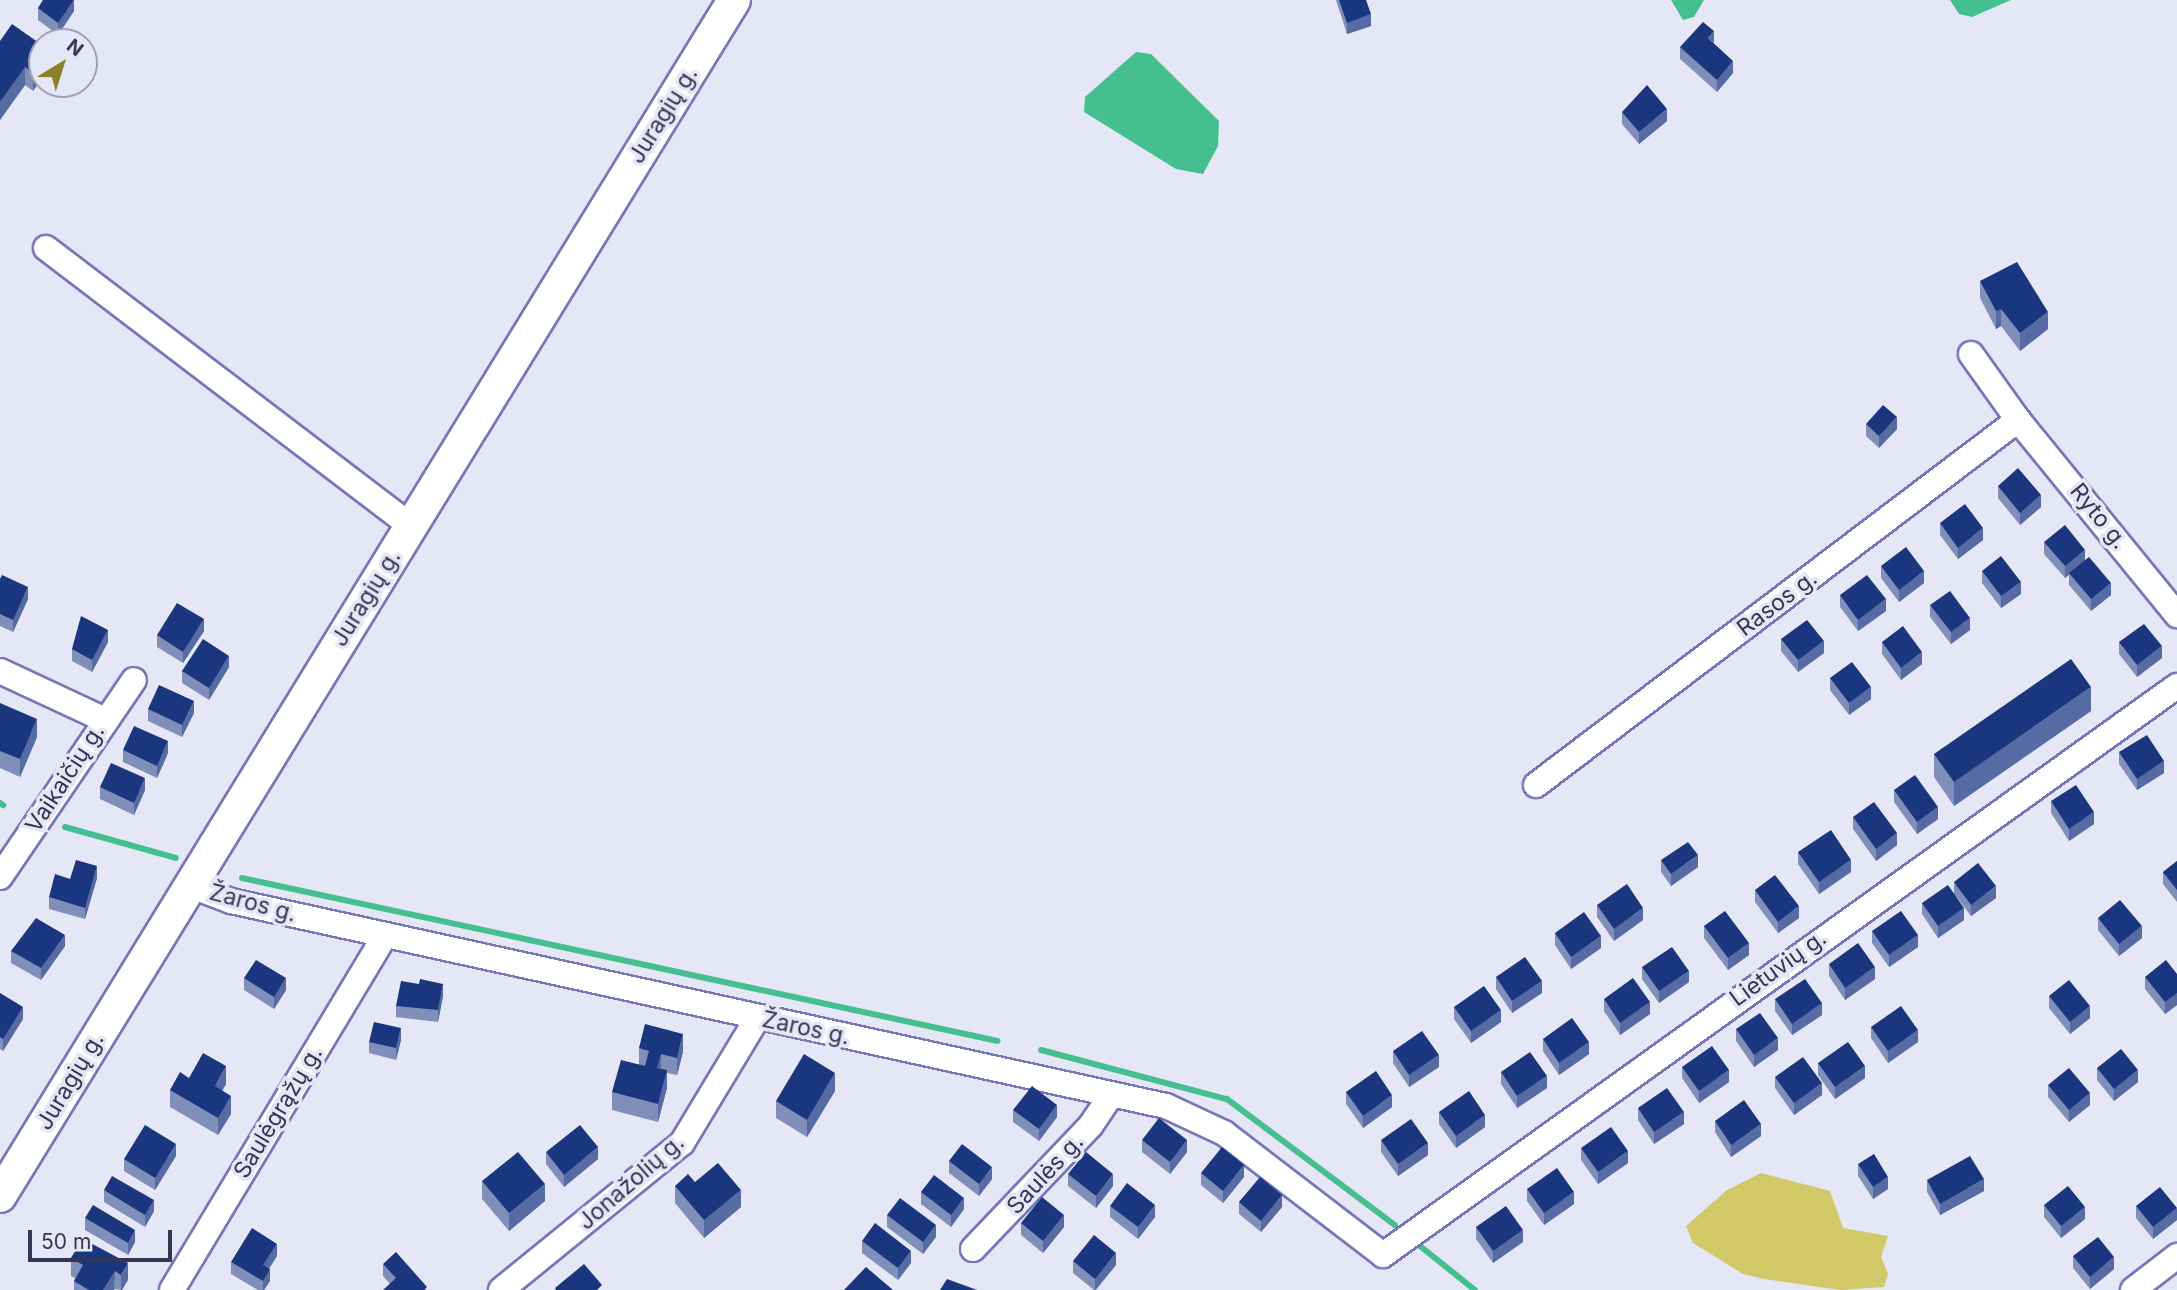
<!DOCTYPE html>
<meta charset="utf-8">
<style>
body{margin:0}
#map{position:relative;width:2177px;height:1290px;overflow:hidden;background:#e6e7f6;font-family:Inter,sans-serif}
div>[style]{position:absolute}
.green>*{inset:0;background:#d1c867}
.water>*{inset:0;background:#45bf90}
.stream>*{height:6px;margin:-3px;padding:0 3px;transform-origin:3px;border-radius:3px;background:#45bf90}
.roads{filter:drop-shadow(2px 0 #7776b8) drop-shadow(-2px 0 #7776b8) drop-shadow(0 2px #7776b8) drop-shadow(0 -2px #7776b8)}
.minor>*{height:24px;margin:-12px;padding:0 12px;transform-origin:12px;border-radius:12px;background:#fff}
.major>*{height:32px;margin:-16px;padding:0 16px;transform-origin:16px;border-radius:16px;background:#fff}
.wall>*{inset:0;background:#808eba}
.shaded-wall>*{inset:0;background:#566ba3}
.building>*{inset:0;background:#19367f}
span{translate:-50% -50%;white-space:nowrap;text-align:center;line-height:1.15;-webkit-text-stroke:7px #e6e7f6;paint-order:stroke}
.street-label{font-size:23px;color:#363552}
.north{position:absolute;left:28px;top:28px;width:70px;height:70px;box-sizing:border-box;background:#e6e7f6;border:2px solid #a0a0b4;border-radius:50%;rotate:38deg;font-size:19px;font-weight:700;line-height:28px;text-align:center;color:#363552}
.north::after{content:'';display:block;margin:auto;width:24px;height:32px;background:#8a822a;clip-path:polygon(50% 0,100% 100%,50% 72%,0 100%)}
.scale{position:absolute;left:28px;top:1230px;width:144px;height:32px;box-sizing:border-box;border:4px solid #363552;border-top:0;padding-left:9px;font-size:21px;line-height:24px;white-space:nowrap;color:#363552;-webkit-text-stroke:5px #e6e7f6;paint-order:stroke}
</style>
<div id="map">
<div class="green">
<div style="clip-path:polygon(1761px 1173px,1830px 1191px,1843px 1228px,1888px 1236px,1881px 1257px,1888px 1274px,1884px 1287px,1840px 1290px,1764px 1279px,1743px 1274px,1693px 1243px,1686px 1226px,1727px 1190px)"></div>
</div>
<div class="water">
<div style="clip-path:polygon(1671px 0,1704px 0,1694px 17px,1683px 20px)"></div>
<div style="clip-path:polygon(1950px 0,2011px 0,1972px 17px,1959px 14px)"></div>
<div style="clip-path:polygon(1136px 52px,1151px 54px,1219px 121px,1218px 146px,1203px 174px,1176px 169px,1084px 112px,1085px 97px)"></div>
</div>
<div class="stream">
<div style="left:0;top:803px;width:4px;rotate:34deg"></div>
<div style="left:65px;top:827px;width:115px;rotate:15.6deg"></div>
<div style="left:242px;top:878px;width:773px;rotate:12.17deg"></div>
<div style="left:1041px;top:1050px;width:192px;rotate:14.8deg"></div>
<div style="left:1227px;top:1099px;width:210px;rotate:36.9deg"></div>
<div style="left:1420px;top:1246px;width:70px;rotate:38.7deg"></div>
</div>
<div class="roads">
<div class="minor">
<div style="left:46px;top:248px;width:459px;rotate:37.3deg"></div>
<div style="left:1971px;top:354px;width:81px;rotate:54.5deg"></div>
<div style="left:2018px;top:420px;width:252px;rotate:50.8deg"></div>
<div style="left:0;top:671px;width:114px;rotate:25deg"></div>
<div style="left:1536px;top:785px;width:605px;rotate:-37.14deg"></div>
<div style="left:0;top:877px;width:238px;rotate:-55.8deg"></div>
<div style="left:189px;top:885px;width:45px;rotate:20.9deg"></div>
<div style="left:231px;top:901px;width:957px;rotate:12.37deg"></div>
<div style="left:1166px;top:1106px;width:64px;rotate:25deg"></div>
<div style="left:1224px;top:1133px;width:200px;rotate:37.5deg"></div>
<div style="left:1383px;top:1255px;width:977px;rotate:-35.63deg"></div>
<div style="left:973px;top:1249px;width:171px;rotate:-46.4deg"></div>
<div style="left:1091px;top:1125px;width:36px;rotate:-56deg"></div>
<div style="left:172px;top:1290px;width:414px;rotate:-59deg"></div>
<div style="left:501px;top:1290px;width:233px;rotate:-39.1deg"></div>
<div style="left:682px;top:1143px;width:147px;rotate:-58.9deg"></div>
<div style="left:2133px;top:1290px;width:56px;rotate:-37.7deg"></div>
</div>
<div class="major">
<div style="left:0;top:1196px;width:1403px;rotate:-58.46deg"></div>
</div>
</div>
<div class="wall">
<div style="clip-path:polygon(1336px 0,1366px 0,1371px 26px,1347px 34px)"></div>
<div style="clip-path:polygon(38px 8px,74px 11px,58px 35px,38px 20px)"></div>
<div style="clip-path:polygon(0 41px,42px 45px,33px 91px,25px 85px,0 120px)"></div>
<div style="clip-path:polygon(1680px 47px,1733px 73px,1717px 92px,1680px 59px)"></div>
<div style="clip-path:polygon(1622px 112px,1667px 121px,1639px 144px,1622px 124px)"></div>
<div style="clip-path:polygon(1980px 281px,2048px 329px,2020px 351px,2001px 326px,1996px 329px,1980px 298px)"></div>
<div style="clip-path:polygon(1866px 424px,1897px 429px,1879px 448px,1866px 436px)"></div>
<div style="clip-path:polygon(1998px 486px,2041px 507px,2020px 525px,1998px 498px)"></div>
<div style="clip-path:polygon(1940px 523px,1983px 540px,1958px 559px,1940px 535px)"></div>
<div style="clip-path:polygon(2044px 542px,2085px 560px,2111px 595px,2091px 611px,2069px 585px,2069px 574px,2065px 578px,2044px 554px)"></div>
<div style="clip-path:polygon(1881px 566px,1924px 583px,1899px 602px,1881px 578px)"></div>
<div style="clip-path:polygon(1982px 571px,2021px 594px,2001px 608px,1982px 583px)"></div>
<div style="clip-path:polygon(0 579px,28px 599px,13px 632px,0 626px)"></div>
<div style="clip-path:polygon(1840px 595px,1886px 611px,1858px 631px,1840px 607px)"></div>
<div style="clip-path:polygon(1930px 605px,1970px 630px,1951px 644px,1930px 617px)"></div>
<div style="clip-path:polygon(204px 631px,183px 663px,157px 647px,157px 635px)"></div>
<div style="clip-path:polygon(1781px 639px,1824px 653px,1798px 672px,1781px 651px)"></div>
<div style="clip-path:polygon(108px 642px,92px 672px,72px 661px,72px 649px)"></div>
<div style="clip-path:polygon(1882px 642px,1922px 664px,1901px 680px,1882px 654px)"></div>
<div style="clip-path:polygon(2119px 642px,2162px 658px,2137px 677px,2119px 654px)"></div>
<div style="clip-path:polygon(229px 667px,209px 700px,182px 683px,182px 671px)"></div>
<div style="clip-path:polygon(1830px 678px,1871px 699px,1849px 715px,1830px 690px)"></div>
<div style="clip-path:polygon(0 703px,37px 737px,20px 777px,0 768px)"></div>
<div style="clip-path:polygon(148px 709px,194px 713px,182px 737px,148px 721px)"></div>
<div style="clip-path:polygon(2091px 711px,1954px 806px,1934px 777px,1934px 754px)"></div>
<div style="clip-path:polygon(123px 750px,168px 753px,157px 778px,123px 762px)"></div>
<div style="clip-path:polygon(2119px 752px,2164px 773px,2137px 790px,2119px 764px)"></div>
<div style="clip-path:polygon(100px 787px,145px 790px,134px 815px,100px 799px)"></div>
<div style="clip-path:polygon(1894px 790px,1938px 819px,1917px 834px,1894px 802px)"></div>
<div style="clip-path:polygon(2051px 801px,2094px 824px,2069px 841px,2051px 813px)"></div>
<div style="clip-path:polygon(1853px 817px,1897px 845px,1876px 861px,1853px 829px)"></div>
<div style="clip-path:polygon(1798px 852px,1851px 872px,1819px 894px,1798px 864px)"></div>
<div style="clip-path:polygon(1661px 860px,1698px 867px,1671px 886px,1661px 872px)"></div>
<div style="clip-path:polygon(2177px 861px,2177px 902px,2163px 884px,2163px 872px)"></div>
<div style="clip-path:polygon(97px 878px,85px 919px,49px 909px,49px 897px,70px 879px)"></div>
<div style="clip-path:polygon(1954px 882px,1996px 898px,1971px 916px,1956px 896px,1964px 920px,1938px 938px,1922px 914px,1922px 903px,1954px 893px)"></div>
<div style="clip-path:polygon(1755px 890px,1799px 918px,1778px 933px,1755px 902px)"></div>
<div style="clip-path:polygon(1597px 905px,1643px 920px,1614px 941px,1597px 917px)"></div>
<div style="clip-path:polygon(2098px 918px,2142px 938px,2119px 956px,2098px 930px)"></div>
<div style="clip-path:polygon(1704px 926px,1749px 955px,1728px 970px,1704px 938px)"></div>
<div style="clip-path:polygon(1872px 931px,1918px 947px,1889px 967px,1872px 943px)"></div>
<div style="clip-path:polygon(1555px 933px,1601px 948px,1571px 969px,1555px 945px)"></div>
<div style="clip-path:polygon(65px 946px,41px 980px,11px 963px,11px 951px)"></div>
<div style="clip-path:polygon(1829px 964px,1875px 979px,1845px 1000px,1829px 976px)"></div>
<div style="clip-path:polygon(1642px 967px,1689px 982px,1659px 1003px,1642px 979px)"></div>
<div style="clip-path:polygon(2177px 974px,2177px 1005px,2165px 1014px,2145px 989px,2145px 977px)"></div>
<div style="clip-path:polygon(1496px 977px,1542px 993px,1512px 1013px,1496px 989px)"></div>
<div style="clip-path:polygon(244px 978px,286px 990px,274px 1009px,244px 990px)"></div>
<div style="clip-path:polygon(0 993px,23px 1019px,3px 1051px,0 1049px)"></div>
<div style="clip-path:polygon(443px 996px,438px 1022px,396px 1017px,396px 1006px)"></div>
<div style="clip-path:polygon(2049px 996px,2090px 1018px,2070px 1034px,2049px 1008px)"></div>
<div style="clip-path:polygon(1604px 999px,1650px 1014px,1620px 1035px,1604px 1011px)"></div>
<div style="clip-path:polygon(1775px 999px,1822px 1015px,1792px 1035px,1775px 1011px)"></div>
<div style="clip-path:polygon(1454px 1007px,1501px 1022px,1471px 1043px,1454px 1019px)"></div>
<div style="clip-path:polygon(1871px 1027px,1918px 1042px,1888px 1063px,1871px 1038px)"></div>
<div style="clip-path:polygon(1736px 1029px,1778px 1050px,1754px 1067px,1736px 1041px)"></div>
<div style="clip-path:polygon(1543px 1039px,1589px 1054px,1559px 1075px,1543px 1051px)"></div>
<div style="clip-path:polygon(401px 1040px,396px 1060px,369px 1053px,369px 1042px)"></div>
<div style="clip-path:polygon(639px 1048px,683px 1052px,677px 1075px,667px 1073px,667px 1088px,658px 1122px,612px 1110px,612px 1092px,639px 1064px)"></div>
<div style="clip-path:polygon(1393px 1051px,1439px 1067px,1409px 1087px,1393px 1063px)"></div>
<div style="clip-path:polygon(1818px 1063px,1865px 1078px,1835px 1099px,1818px 1075px)"></div>
<div style="clip-path:polygon(1682px 1067px,1729px 1082px,1699px 1103px,1682px 1078px)"></div>
<div style="clip-path:polygon(2097px 1068px,2138px 1082px,2114px 1101px,2097px 1080px)"></div>
<div style="clip-path:polygon(1501px 1072px,1547px 1088px,1517px 1108px,1501px 1084px)"></div>
<div style="clip-path:polygon(1775px 1077px,1822px 1095px,1794px 1115px,1775px 1088px)"></div>
<div style="clip-path:polygon(189px 1078px,226px 1084px,222px 1091px,231px 1114px,218px 1135px,170px 1107px,170px 1090px)"></div>
<div style="clip-path:polygon(2048px 1085px,2090px 1105px,2069px 1122px,2048px 1097px)"></div>
<div style="clip-path:polygon(835px 1091px,807px 1137px,776px 1118px,776px 1101px)"></div>
<div style="clip-path:polygon(1346px 1092px,1392px 1107px,1363px 1128px,1346px 1104px)"></div>
<div style="clip-path:polygon(1638px 1108px,1684px 1124px,1654px 1144px,1638px 1120px)"></div>
<div style="clip-path:polygon(1013px 1110px,1057px 1117px,1039px 1141px,1013px 1122px)"></div>
<div style="clip-path:polygon(1439px 1112px,1485px 1127px,1456px 1148px,1439px 1124px)"></div>
<div style="clip-path:polygon(1715px 1121px,1761px 1136px,1731px 1157px,1715px 1132px)"></div>
<div style="clip-path:polygon(1142px 1140px,1187px 1152px,1170px 1174px,1142px 1152px)"></div>
<div style="clip-path:polygon(1381px 1140px,1428px 1155px,1398px 1176px,1381px 1152px)"></div>
<div style="clip-path:polygon(1581px 1148px,1628px 1163px,1598px 1184px,1581px 1160px)"></div>
<div style="clip-path:polygon(546px 1152px,598px 1159px,564px 1187px,546px 1164px)"></div>
<div style="clip-path:polygon(176px 1156px,155px 1190px,124px 1171px,124px 1159px)"></div>
<div style="clip-path:polygon(949px 1161px,992px 1179px,979px 1196px,949px 1173px)"></div>
<div style="clip-path:polygon(1858px 1164px,1888px 1189px,1873px 1199px,1858px 1176px)"></div>
<div style="clip-path:polygon(1201px 1173px,1244px 1177px,1223px 1203px,1201px 1185px)"></div>
<div style="clip-path:polygon(1068px 1174px,1113px 1186px,1096px 1208px,1068px 1186px)"></div>
<div style="clip-path:polygon(1927px 1180px,1984px 1191px,1940px 1215px,1927px 1192px)"></div>
<div style="clip-path:polygon(482px 1181px,545px 1201px,509px 1231px,482px 1199px)"></div>
<div style="clip-path:polygon(695px 1182px,741px 1207px,704px 1238px,675px 1203px,675px 1186px)"></div>
<div style="clip-path:polygon(1527px 1189px,1574px 1204px,1544px 1225px,1527px 1201px)"></div>
<div style="clip-path:polygon(104px 1190px,154px 1211px,145px 1227px,104px 1202px)"></div>
<div style="clip-path:polygon(921px 1192px,964px 1209px,951px 1227px,921px 1204px)"></div>
<div style="clip-path:polygon(1239px 1202px,1282px 1207px,1261px 1232px,1239px 1214px)"></div>
<div style="clip-path:polygon(2044px 1205px,2085px 1219px,2061px 1238px,2044px 1217px)"></div>
<div style="clip-path:polygon(1110px 1206px,1155px 1217px,1138px 1239px,1110px 1217px)"></div>
<div style="clip-path:polygon(2136px 1206px,2177px 1220px,2153px 1239px,2136px 1218px)"></div>
<div style="clip-path:polygon(887px 1215px,936px 1237px,923px 1254px,887px 1227px)"></div>
<div style="clip-path:polygon(85px 1218px,135px 1242px,128px 1255px,85px 1230px)"></div>
<div style="clip-path:polygon(1021px 1223px,1064px 1227px,1043px 1253px,1021px 1235px)"></div>
<div style="clip-path:polygon(1476px 1227px,1523px 1242px,1493px 1263px,1476px 1239px)"></div>
<div style="clip-path:polygon(83px 1239px,128px 1280px,122px 1290px,115px 1289px,114px 1290px,74px 1290px,74px 1281px,75px 1278px,71px 1276px,71px 1258px)"></div>
<div style="clip-path:polygon(862px 1241px,911px 1263px,898px 1280px,862px 1253px)"></div>
<div style="clip-path:polygon(277px 1256px,269px 1269px,270px 1281px,264px 1290px,258px 1290px,231px 1274px,231px 1262px)"></div>
<div style="clip-path:polygon(2073px 1256px,2114px 1269px,2090px 1289px,2073px 1268px)"></div>
<div style="clip-path:polygon(1073px 1261px,1116px 1265px,1096px 1290px,1094px 1290px,1073px 1273px)"></div>
<div style="clip-path:polygon(383px 1264px,427px 1290px,390px 1284px,383px 1276px)"></div>
</div>
<div class="shaded-wall">
<div style="clip-path:polygon(74px 0,74px 11px,58px 35px,58px 23px)"></div>
<div style="clip-path:polygon(1371px 14px,1371px 26px,1347px 34px,1347px 23px)"></div>
<div style="clip-path:polygon(1714px 31px,1714px 43px,1708px 38px)"></div>
<div style="clip-path:polygon(42px 61px,42px 79px,33px 91px,33px 73px)"></div>
<div style="clip-path:polygon(1733px 61px,1733px 73px,1717px 92px,1717px 80px)"></div>
<div style="clip-path:polygon(25px 67px,25px 85px,0 120px,0 102px)"></div>
<div style="clip-path:polygon(1667px 109px,1667px 121px,1639px 144px,1639px 132px)"></div>
<div style="clip-path:polygon(2001px 309px,2001px 326px,1996px 329px,1996px 311px)"></div>
<div style="clip-path:polygon(2048px 312px,2048px 329px,2020px 351px,2020px 333px)"></div>
<div style="clip-path:polygon(1897px 417px,1897px 429px,1879px 448px,1879px 436px)"></div>
<div style="clip-path:polygon(2041px 495px,2041px 507px,2020px 525px,2020px 513px)"></div>
<div style="clip-path:polygon(1983px 528px,1983px 540px,1958px 559px,1958px 548px)"></div>
<div style="clip-path:polygon(2085px 550px,2085px 562px,2065px 578px,2065px 566px)"></div>
<div style="clip-path:polygon(1924px 571px,1924px 583px,1899px 602px,1899px 590px)"></div>
<div style="clip-path:polygon(2021px 582px,2021px 594px,2001px 608px,2001px 596px)"></div>
<div style="clip-path:polygon(2111px 583px,2111px 595px,2091px 611px,2091px 599px)"></div>
<div style="clip-path:polygon(28px 587px,28px 599px,13px 632px,13px 620px)"></div>
<div style="clip-path:polygon(1886px 599px,1886px 611px,1858px 631px,1858px 620px)"></div>
<div style="clip-path:polygon(1970px 618px,1970px 630px,1951px 644px,1951px 632px)"></div>
<div style="clip-path:polygon(204px 619px,204px 631px,183px 663px,183px 652px)"></div>
<div style="clip-path:polygon(108px 630px,108px 642px,92px 672px,92px 660px)"></div>
<div style="clip-path:polygon(1824px 641px,1824px 653px,1798px 672px,1798px 660px)"></div>
<div style="clip-path:polygon(2162px 646px,2162px 658px,2137px 677px,2137px 665px)"></div>
<div style="clip-path:polygon(1922px 652px,1922px 664px,1901px 680px,1901px 668px)"></div>
<div style="clip-path:polygon(229px 656px,229px 667px,209px 700px,209px 688px)"></div>
<div style="clip-path:polygon(1871px 687px,1871px 699px,1849px 715px,1849px 703px)"></div>
<div style="clip-path:polygon(2091px 687px,2091px 711px,1954px 806px,1954px 782px)"></div>
<div style="clip-path:polygon(194px 701px,194px 713px,182px 737px,182px 725px)"></div>
<div style="clip-path:polygon(37px 719px,37px 737px,20px 777px,20px 759px)"></div>
<div style="clip-path:polygon(168px 741px,168px 753px,157px 778px,157px 766px)"></div>
<div style="clip-path:polygon(2164px 761px,2164px 773px,2137px 790px,2137px 779px)"></div>
<div style="clip-path:polygon(145px 778px,145px 790px,134px 815px,134px 803px)"></div>
<div style="clip-path:polygon(1938px 807px,1938px 819px,1917px 834px,1917px 822px)"></div>
<div style="clip-path:polygon(2094px 812px,2094px 824px,2069px 841px,2069px 829px)"></div>
<div style="clip-path:polygon(1897px 833px,1897px 845px,1876px 861px,1876px 849px)"></div>
<div style="clip-path:polygon(1698px 855px,1698px 867px,1671px 886px,1671px 874px)"></div>
<div style="clip-path:polygon(1851px 860px,1851px 872px,1819px 894px,1819px 882px)"></div>
<div style="clip-path:polygon(97px 866px,97px 878px,85px 919px,85px 908px)"></div>
<div style="clip-path:polygon(1996px 886px,1996px 898px,1971px 916px,1971px 905px)"></div>
<div style="clip-path:polygon(1799px 906px,1799px 918px,1778px 933px,1778px 922px)"></div>
<div style="clip-path:polygon(1643px 908px,1643px 920px,1614px 941px,1614px 929px)"></div>
<div style="clip-path:polygon(1964px 908px,1964px 920px,1938px 938px,1938px 926px)"></div>
<div style="clip-path:polygon(2142px 926px,2142px 938px,2119px 956px,2119px 944px)"></div>
<div style="clip-path:polygon(65px 935px,65px 946px,41px 980px,41px 968px)"></div>
<div style="clip-path:polygon(1918px 935px,1918px 947px,1889px 967px,1889px 955px)"></div>
<div style="clip-path:polygon(1601px 936px,1601px 948px,1571px 969px,1571px 957px)"></div>
<div style="clip-path:polygon(1749px 943px,1749px 955px,1728px 970px,1728px 958px)"></div>
<div style="clip-path:polygon(1875px 967px,1875px 979px,1845px 1000px,1845px 988px)"></div>
<div style="clip-path:polygon(1689px 971px,1689px 982px,1659px 1003px,1659px 991px)"></div>
<div style="clip-path:polygon(286px 978px,286px 990px,274px 1009px,274px 997px)"></div>
<div style="clip-path:polygon(1542px 981px,1542px 993px,1512px 1013px,1512px 1001px)"></div>
<div style="clip-path:polygon(443px 984px,443px 996px,438px 1022px,438px 1010px)"></div>
<div style="clip-path:polygon(2177px 993px,2177px 1005px,2165px 1014px,2165px 1002px)"></div>
<div style="clip-path:polygon(1650px 1002px,1650px 1014px,1620px 1035px,1620px 1023px)"></div>
<div style="clip-path:polygon(1822px 1003px,1822px 1015px,1792px 1035px,1792px 1024px)"></div>
<div style="clip-path:polygon(2090px 1006px,2090px 1018px,2070px 1034px,2070px 1022px)"></div>
<div style="clip-path:polygon(23px 1007px,23px 1019px,3px 1051px,3px 1039px)"></div>
<div style="clip-path:polygon(1501px 1010px,1501px 1022px,1471px 1043px,1471px 1031px)"></div>
<div style="clip-path:polygon(401px 1028px,401px 1040px,396px 1060px,396px 1048px)"></div>
<div style="clip-path:polygon(1918px 1030px,1918px 1042px,1888px 1063px,1888px 1051px)"></div>
<div style="clip-path:polygon(683px 1034px,683px 1052px,677px 1075px,677px 1058px)"></div>
<div style="clip-path:polygon(1778px 1038px,1778px 1050px,1754px 1067px,1754px 1055px)"></div>
<div style="clip-path:polygon(1589px 1042px,1589px 1054px,1559px 1075px,1559px 1063px)"></div>
<div style="clip-path:polygon(661px 1054px,661px 1071px,657px 1068px)"></div>
<div style="clip-path:polygon(1439px 1055px,1439px 1067px,1409px 1087px,1409px 1075px)"></div>
<div style="clip-path:polygon(226px 1066px,226px 1084px,215px 1104px,215px 1086px)"></div>
<div style="clip-path:polygon(1865px 1066px,1865px 1078px,1835px 1099px,1835px 1087px)"></div>
<div style="clip-path:polygon(667px 1070px,667px 1088px,658px 1122px,658px 1104px)"></div>
<div style="clip-path:polygon(1729px 1070px,1729px 1082px,1699px 1103px,1699px 1091px)"></div>
<div style="clip-path:polygon(2138px 1070px,2138px 1082px,2114px 1101px,2114px 1089px)"></div>
<div style="clip-path:polygon(835px 1073px,835px 1091px,807px 1137px,807px 1120px)"></div>
<div style="clip-path:polygon(1547px 1076px,1547px 1088px,1517px 1108px,1517px 1096px)"></div>
<div style="clip-path:polygon(1822px 1083px,1822px 1095px,1794px 1115px,1794px 1103px)"></div>
<div style="clip-path:polygon(2090px 1093px,2090px 1105px,2069px 1122px,2069px 1110px)"></div>
<div style="clip-path:polygon(1392px 1095px,1392px 1107px,1363px 1128px,1363px 1116px)"></div>
<div style="clip-path:polygon(231px 1096px,231px 1114px,218px 1135px,218px 1118px)"></div>
<div style="clip-path:polygon(1057px 1105px,1057px 1117px,1039px 1141px,1039px 1129px)"></div>
<div style="clip-path:polygon(1684px 1112px,1684px 1124px,1654px 1144px,1654px 1132px)"></div>
<div style="clip-path:polygon(1485px 1115px,1485px 1127px,1456px 1148px,1456px 1136px)"></div>
<div style="clip-path:polygon(1761px 1124px,1761px 1136px,1731px 1157px,1731px 1145px)"></div>
<div style="clip-path:polygon(1187px 1140px,1187px 1152px,1170px 1174px,1170px 1162px)"></div>
<div style="clip-path:polygon(1428px 1143px,1428px 1155px,1398px 1176px,1398px 1164px)"></div>
<div style="clip-path:polygon(176px 1144px,176px 1156px,155px 1190px,155px 1178px)"></div>
<div style="clip-path:polygon(598px 1147px,598px 1159px,564px 1187px,564px 1175px)"></div>
<div style="clip-path:polygon(1628px 1151px,1628px 1163px,1598px 1184px,1598px 1172px)"></div>
<div style="clip-path:polygon(1244px 1165px,1244px 1177px,1223px 1203px,1223px 1191px)"></div>
<div style="clip-path:polygon(992px 1167px,992px 1179px,979px 1196px,979px 1184px)"></div>
<div style="clip-path:polygon(1113px 1174px,1113px 1186px,1096px 1208px,1096px 1196px)"></div>
<div style="clip-path:polygon(1888px 1177px,1888px 1189px,1873px 1199px,1873px 1187px)"></div>
<div style="clip-path:polygon(1984px 1179px,1984px 1191px,1940px 1215px,1940px 1204px)"></div>
<div style="clip-path:polygon(545px 1184px,545px 1201px,509px 1231px,509px 1213px)"></div>
<div style="clip-path:polygon(741px 1190px,741px 1207px,704px 1238px,704px 1220px)"></div>
<div style="clip-path:polygon(1574px 1192px,1574px 1204px,1544px 1225px,1544px 1213px)"></div>
<div style="clip-path:polygon(1282px 1195px,1282px 1207px,1261px 1232px,1261px 1221px)"></div>
<div style="clip-path:polygon(964px 1198px,964px 1209px,951px 1227px,951px 1215px)"></div>
<div style="clip-path:polygon(154px 1200px,154px 1211px,145px 1227px,145px 1215px)"></div>
<div style="clip-path:polygon(1155px 1205px,1155px 1217px,1138px 1239px,1138px 1227px)"></div>
<div style="clip-path:polygon(2085px 1207px,2085px 1219px,2061px 1238px,2061px 1226px)"></div>
<div style="clip-path:polygon(2177px 1208px,2177px 1220px,2153px 1239px,2153px 1227px)"></div>
<div style="clip-path:polygon(1064px 1215px,1064px 1227px,1043px 1253px,1043px 1241px)"></div>
<div style="clip-path:polygon(936px 1225px,936px 1237px,923px 1254px,923px 1242px)"></div>
<div style="clip-path:polygon(135px 1230px,135px 1242px,128px 1255px,128px 1243px)"></div>
<div style="clip-path:polygon(1523px 1230px,1523px 1242px,1493px 1263px,1493px 1251px)"></div>
<div style="clip-path:polygon(277px 1244px,277px 1256px,263px 1277px,263px 1265px)"></div>
<div style="clip-path:polygon(911px 1251px,911px 1263px,898px 1280px,898px 1268px)"></div>
<div style="clip-path:polygon(1116px 1253px,1116px 1265px,1095px 1290px,1095px 1279px)"></div>
<div style="clip-path:polygon(2114px 1257px,2114px 1269px,2090px 1289px,2090px 1277px)"></div>
<div style="clip-path:polygon(128px 1263px,128px 1280px,122px 1290px,121px 1290px,121px 1275px)"></div>
<div style="clip-path:polygon(270px 1269px,270px 1281px,264px 1290px,263px 1290px,263px 1281px)"></div>
<div style="clip-path:polygon(115px 1271px,114px 1290px,103px 1290px)"></div>
</div>
<div class="building">
<div style="clip-path:polygon(43px 0,74px 0,58px 23px,38px 8px)"></div>
<div style="clip-path:polygon(1339px 0,1366px 0,1371px 14px,1347px 23px)"></div>
<div style="clip-path:polygon(1703px 22px,1714px 31px,1708px 38px,1733px 61px,1717px 80px,1680px 47px)"></div>
<div style="clip-path:polygon(12px 24px,42px 45px,42px 61px,33px 73px,25px 67px,0 102px,0 41px)"></div>
<div style="clip-path:polygon(1647px 85px,1667px 109px,1639px 132px,1622px 112px)"></div>
<div style="clip-path:polygon(2017px 262px,2048px 312px,2020px 333px,2001px 309px,1996px 311px,1980px 281px)"></div>
<div style="clip-path:polygon(1883px 405px,1897px 417px,1879px 436px,1866px 424px)"></div>
<div style="clip-path:polygon(2018px 468px,2041px 495px,2020px 513px,1998px 486px)"></div>
<div style="clip-path:polygon(1965px 504px,1983px 528px,1958px 548px,1940px 523px)"></div>
<div style="clip-path:polygon(2065px 525px,2085px 550px,2065px 566px,2044px 542px)"></div>
<div style="clip-path:polygon(1906px 547px,1924px 571px,1899px 590px,1881px 566px)"></div>
<div style="clip-path:polygon(2001px 556px,2021px 582px,2001px 596px,1982px 571px)"></div>
<div style="clip-path:polygon(2089px 557px,2111px 583px,2091px 599px,2069px 573px)"></div>
<div style="clip-path:polygon(2px 575px,28px 587px,13px 620px,0 614px,0 579px)"></div>
<div style="clip-path:polygon(1867px 575px,1886px 599px,1858px 620px,1840px 595px)"></div>
<div style="clip-path:polygon(1950px 591px,1970px 618px,1951px 632px,1930px 605px)"></div>
<div style="clip-path:polygon(177px 603px,204px 619px,183px 652px,157px 635px)"></div>
<div style="clip-path:polygon(81px 616px,108px 630px,92px 660px,72px 649px)"></div>
<div style="clip-path:polygon(1807px 620px,1824px 641px,1798px 660px,1781px 639px)"></div>
<div style="clip-path:polygon(2144px 624px,2162px 646px,2137px 665px,2119px 642px)"></div>
<div style="clip-path:polygon(1903px 626px,1922px 652px,1901px 668px,1882px 642px)"></div>
<div style="clip-path:polygon(203px 639px,229px 656px,209px 688px,182px 671px)"></div>
<div style="clip-path:polygon(2071px 659px,2091px 687px,1954px 782px,1934px 754px)"></div>
<div style="clip-path:polygon(1852px 662px,1871px 687px,1849px 703px,1830px 678px)"></div>
<div style="clip-path:polygon(159px 685px,194px 701px,182px 725px,148px 709px)"></div>
<div style="clip-path:polygon(0 703px,37px 719px,20px 759px,0 751px)"></div>
<div style="clip-path:polygon(134px 726px,168px 741px,157px 766px,123px 750px)"></div>
<div style="clip-path:polygon(2147px 735px,2164px 761px,2137px 779px,2119px 752px)"></div>
<div style="clip-path:polygon(111px 763px,145px 778px,134px 803px,100px 787px)"></div>
<div style="clip-path:polygon(1915px 775px,1938px 807px,1917px 822px,1894px 790px)"></div>
<div style="clip-path:polygon(2076px 785px,2094px 812px,2069px 829px,2051px 801px)"></div>
<div style="clip-path:polygon(1874px 802px,1897px 833px,1876px 849px,1853px 817px)"></div>
<div style="clip-path:polygon(1831px 830px,1851px 860px,1819px 882px,1798px 852px)"></div>
<div style="clip-path:polygon(1688px 842px,1698px 855px,1671px 874px,1661px 860px)"></div>
<div style="clip-path:polygon(76px 860px,97px 866px,85px 908px,49px 897px,55px 874px,70px 879px)"></div>
<div style="clip-path:polygon(2177px 861px,2177px 890px,2163px 872px)"></div>
<div style="clip-path:polygon(1978px 863px,1996px 886px,1971px 905px,1954px 882px)"></div>
<div style="clip-path:polygon(1775px 875px,1799px 906px,1778px 922px,1755px 890px)"></div>
<div style="clip-path:polygon(1627px 884px,1643px 908px,1614px 929px,1597px 905px)"></div>
<div style="clip-path:polygon(1948px 885px,1964px 908px,1938px 926px,1922px 903px)"></div>
<div style="clip-path:polygon(2120px 900px,2142px 926px,2119px 944px,2098px 918px)"></div>
<div style="clip-path:polygon(1725px 911px,1749px 943px,1728px 958px,1704px 926px)"></div>
<div style="clip-path:polygon(1901px 911px,1918px 935px,1889px 955px,1872px 931px)"></div>
<div style="clip-path:polygon(1584px 912px,1601px 936px,1571px 957px,1555px 933px)"></div>
<div style="clip-path:polygon(36px 918px,65px 935px,41px 968px,11px 951px)"></div>
<div style="clip-path:polygon(1858px 943px,1875px 967px,1845px 988px,1829px 964px)"></div>
<div style="clip-path:polygon(1672px 947px,1689px 971px,1659px 991px,1642px 967px)"></div>
<div style="clip-path:polygon(1525px 957px,1542px 981px,1512px 1001px,1496px 977px)"></div>
<div style="clip-path:polygon(256px 960px,286px 978px,274px 997px,244px 978px)"></div>
<div style="clip-path:polygon(2166px 960px,2177px 974px,2177px 993px,2165px 1002px,2145px 977px)"></div>
<div style="clip-path:polygon(1633px 978px,1650px 1002px,1620px 1023px,1604px 999px)"></div>
<div style="clip-path:polygon(420px 979px,443px 984px,438px 1010px,396px 1006px,401px 981px,419px 984px)"></div>
<div style="clip-path:polygon(1805px 979px,1822px 1003px,1792px 1024px,1775px 999px)"></div>
<div style="clip-path:polygon(2069px 980px,2090px 1006px,2070px 1022px,2049px 996px)"></div>
<div style="clip-path:polygon(1484px 986px,1501px 1010px,1471px 1031px,1454px 1007px)"></div>
<div style="clip-path:polygon(0 993px,23px 1007px,3px 1039px,0 1037px)"></div>
<div style="clip-path:polygon(1901px 1006px,1918px 1030px,1888px 1051px,1871px 1027px)"></div>
<div style="clip-path:polygon(1760px 1013px,1778px 1038px,1754px 1055px,1736px 1029px)"></div>
<div style="clip-path:polygon(1572px 1018px,1589px 1042px,1559px 1063px,1543px 1039px)"></div>
<div style="clip-path:polygon(374px 1022px,401px 1028px,396px 1048px,369px 1042px)"></div>
<div style="clip-path:polygon(645px 1024px,683px 1034px,677px 1058px,661px 1054px,657px 1068px,667px 1070px,658px 1104px,612px 1092px,621px 1060px,645px 1066px,649px 1051px,639px 1048px)"></div>
<div style="clip-path:polygon(1422px 1031px,1439px 1055px,1409px 1075px,1393px 1051px)"></div>
<div style="clip-path:polygon(1848px 1042px,1865px 1066px,1835px 1087px,1818px 1063px)"></div>
<div style="clip-path:polygon(1712px 1046px,1729px 1070px,1699px 1091px,1682px 1067px)"></div>
<div style="clip-path:polygon(2121px 1049px,2138px 1070px,2114px 1089px,2097px 1068px)"></div>
<div style="clip-path:polygon(1530px 1052px,1547px 1076px,1517px 1096px,1501px 1072px)"></div>
<div style="clip-path:polygon(203px 1053px,226px 1066px,215px 1086px,231px 1096px,218px 1118px,170px 1090px,180px 1072px,189px 1078px)"></div>
<div style="clip-path:polygon(804px 1054px,835px 1073px,807px 1120px,776px 1101px)"></div>
<div style="clip-path:polygon(1803px 1057px,1822px 1083px,1794px 1103px,1775px 1077px)"></div>
<div style="clip-path:polygon(2069px 1068px,2090px 1093px,2069px 1110px,2048px 1085px)"></div>
<div style="clip-path:polygon(1376px 1071px,1392px 1095px,1363px 1116px,1346px 1092px)"></div>
<div style="clip-path:polygon(1032px 1086px,1057px 1105px,1039px 1129px,1013px 1110px)"></div>
<div style="clip-path:polygon(1667px 1088px,1684px 1112px,1654px 1132px,1638px 1108px)"></div>
<div style="clip-path:polygon(1469px 1091px,1485px 1115px,1456px 1136px,1439px 1112px)"></div>
<div style="clip-path:polygon(1744px 1100px,1761px 1124px,1731px 1145px,1715px 1121px)"></div>
<div style="clip-path:polygon(1159px 1118px,1187px 1140px,1170px 1162px,1142px 1140px)"></div>
<div style="clip-path:polygon(1411px 1119px,1428px 1143px,1398px 1164px,1381px 1140px)"></div>
<div style="clip-path:polygon(145px 1125px,176px 1144px,155px 1178px,124px 1159px)"></div>
<div style="clip-path:polygon(580px 1125px,598px 1147px,564px 1175px,546px 1152px)"></div>
<div style="clip-path:polygon(1611px 1127px,1628px 1151px,1598px 1172px,1581px 1148px)"></div>
<div style="clip-path:polygon(962px 1144px,992px 1167px,979px 1184px,949px 1161px)"></div>
<div style="clip-path:polygon(1222px 1147px,1244px 1165px,1223px 1191px,1201px 1173px)"></div>
<div style="clip-path:polygon(518px 1152px,545px 1184px,509px 1213px,482px 1181px)"></div>
<div style="clip-path:polygon(1086px 1152px,1113px 1174px,1096px 1196px,1068px 1174px)"></div>
<div style="clip-path:polygon(1874px 1154px,1888px 1177px,1873px 1187px,1858px 1164px)"></div>
<div style="clip-path:polygon(1970px 1156px,1984px 1179px,1940px 1204px,1927px 1180px)"></div>
<div style="clip-path:polygon(718px 1163px,741px 1190px,704px 1220px,675px 1186px,688px 1174px,695px 1182px)"></div>
<div style="clip-path:polygon(1557px 1168px,1574px 1192px,1544px 1213px,1527px 1189px)"></div>
<div style="clip-path:polygon(934px 1175px,964px 1198px,951px 1215px,921px 1192px)"></div>
<div style="clip-path:polygon(112px 1176px,154px 1200px,145px 1215px,104px 1190px)"></div>
<div style="clip-path:polygon(1260px 1177px,1282px 1195px,1261px 1221px,1239px 1202px)"></div>
<div style="clip-path:polygon(1127px 1183px,1155px 1205px,1138px 1227px,1110px 1206px)"></div>
<div style="clip-path:polygon(2068px 1186px,2085px 1207px,2061px 1226px,2044px 1205px)"></div>
<div style="clip-path:polygon(2160px 1187px,2177px 1208px,2153px 1227px,2136px 1206px)"></div>
<div style="clip-path:polygon(1042px 1197px,1064px 1215px,1043px 1241px,1021px 1223px)"></div>
<div style="clip-path:polygon(900px 1198px,936px 1225px,923px 1242px,887px 1215px)"></div>
<div style="clip-path:polygon(93px 1205px,135px 1230px,128px 1243px,85px 1218px)"></div>
<div style="clip-path:polygon(1506px 1206px,1523px 1230px,1493px 1251px,1476px 1227px)"></div>
<div style="clip-path:polygon(875px 1223px,911px 1251px,898px 1268px,862px 1241px)"></div>
<div style="clip-path:polygon(252px 1228px,277px 1244px,263px 1265px,270px 1269px,263px 1281px,231px 1262px)"></div>
<div style="clip-path:polygon(1094px 1235px,1116px 1253px,1095px 1279px,1073px 1261px)"></div>
<div style="clip-path:polygon(2098px 1237px,2114px 1257px,2090px 1277px,2073px 1256px)"></div>
<div style="clip-path:polygon(83px 1239px,128px 1263px,121px 1275px,115px 1271px,103px 1290px,89px 1290px,74px 1281px,83px 1265px,71px 1258px)"></div>
<div style="clip-path:polygon(396px 1252px,427px 1287px,424px 1290px,383px 1290px,396px 1278px,383px 1264px)"></div>
<div style="clip-path:polygon(584px 1264px,602px 1285px,597px 1290px,556px 1290px,555px 1288px)"></div>
<div style="clip-path:polygon(866px 1267px,893px 1290px,844px 1290px)"></div>
<div style="clip-path:polygon(947px 1279px,977px 1290px,940px 1290px)"></div>
</div>
<div class="street-label">
<span style="left:663px;top:115px;rotate:-58deg">Juragių g.</span>
<span style="left:2099px;top:516px;rotate:51deg">Ryto g.</span>
<span style="left:366px;top:598px;rotate:-58deg">Juragių g.</span>
<span style="left:1777px;top:603px;rotate:-37deg">Rasos g.</span>
<span style="left:65px;top:778px;rotate:-57deg">Vaikaičių g.</span>
<span style="left:253px;top:903px;rotate:15deg">Žaros g.</span>
<span style="left:1778px;top:968px;rotate:-36deg">Lietuvių g.</span>
<span style="left:806px;top:1028px;rotate:12deg">Žaros g.</span>
<span style="left:70px;top:1081px;rotate:-59deg">Juragių g.</span>
<span style="left:278px;top:1112px;rotate:-59deg">Saulėgrąžų g.</span>
<span style="left:1045px;top:1174px;rotate:-47deg">Saulės g.</span>
<span style="left:631px;top:1182px;rotate:-41deg">Jonažolių g.</span>
</div>
<div class="north">N</div>
<div class="scale">50 m</div>
</div>
